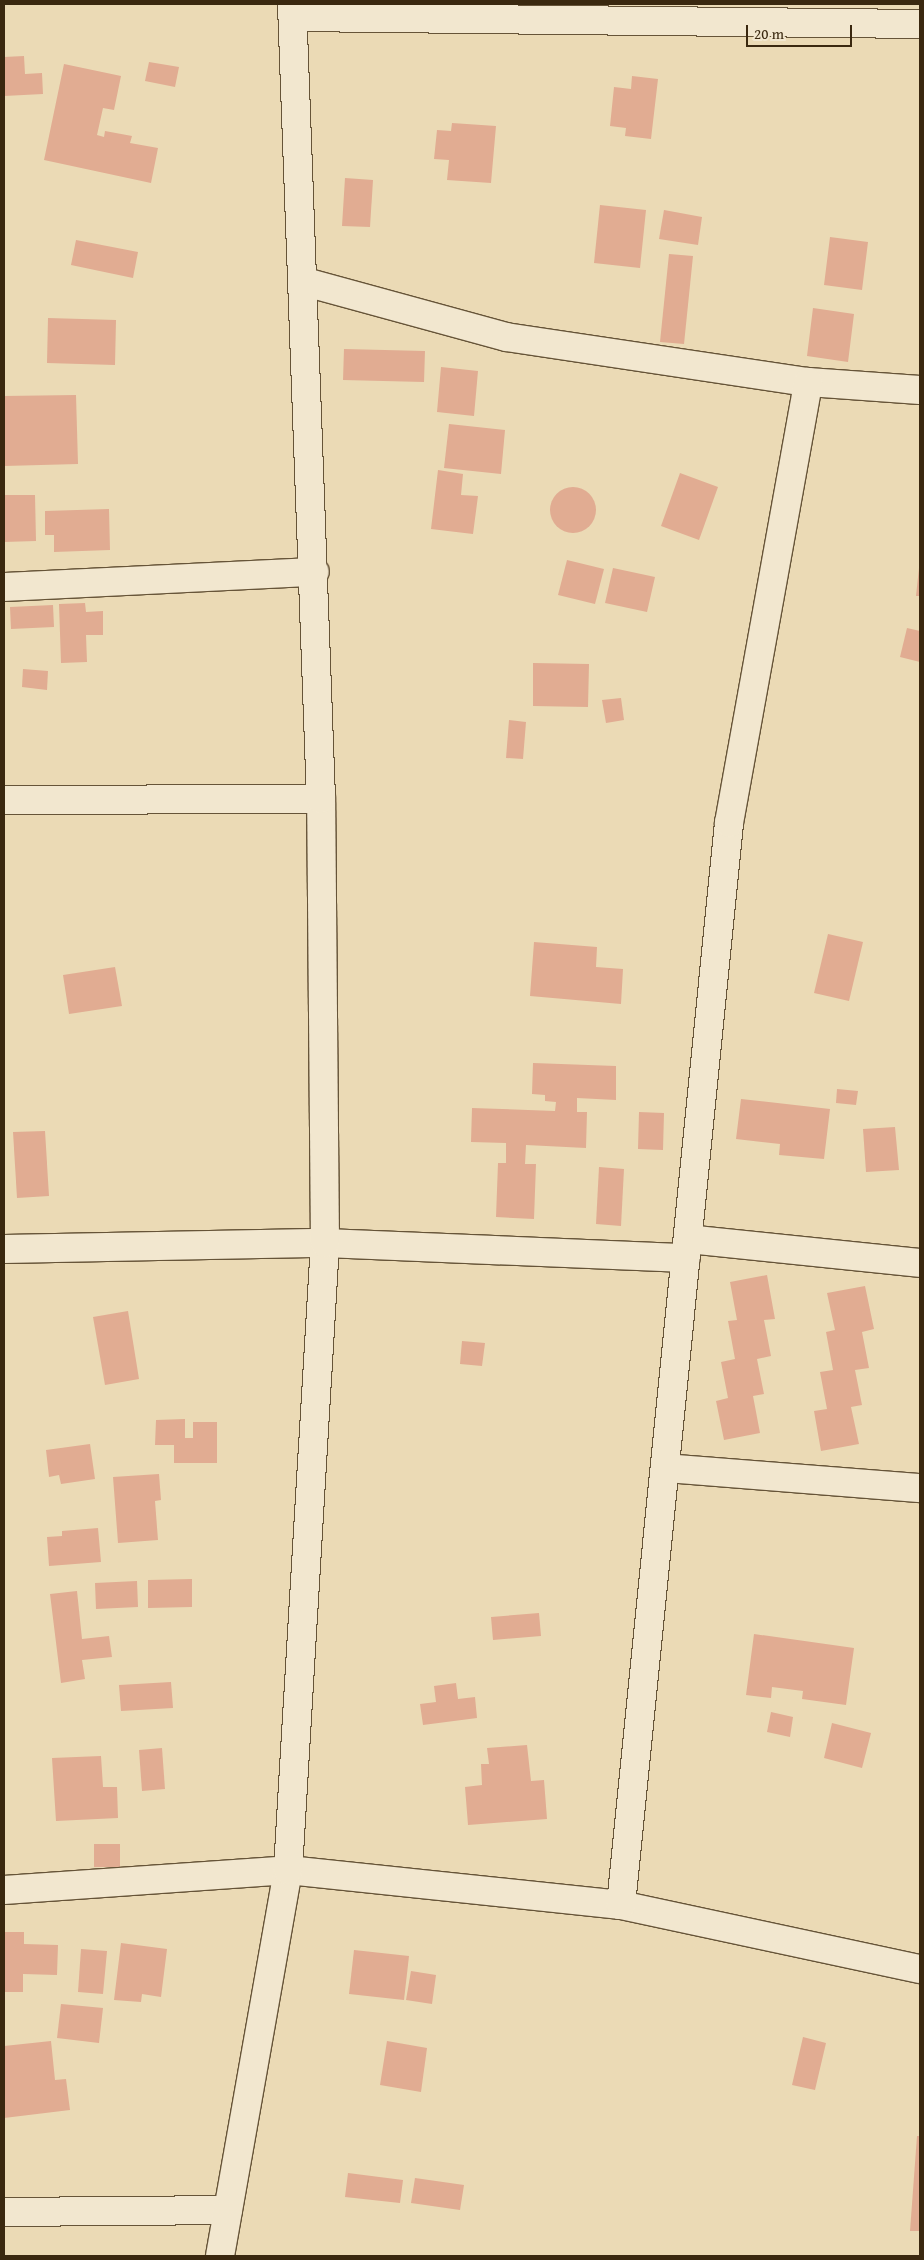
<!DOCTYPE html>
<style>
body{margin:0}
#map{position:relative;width:924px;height:2260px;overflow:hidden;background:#ebdab5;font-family:"Gentium Book Plus",serif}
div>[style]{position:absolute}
.building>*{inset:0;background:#e1ac92}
.round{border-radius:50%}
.roads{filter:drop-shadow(1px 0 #665438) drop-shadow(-1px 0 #665438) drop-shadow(0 1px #665438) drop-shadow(0 -1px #665438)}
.minor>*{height:28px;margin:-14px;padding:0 14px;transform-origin:14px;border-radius:14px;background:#f2e7cf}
.tertiary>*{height:28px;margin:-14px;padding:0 14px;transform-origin:14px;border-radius:14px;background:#f2e7cf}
span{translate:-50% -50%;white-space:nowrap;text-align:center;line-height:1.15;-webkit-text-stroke:4px #f2e7cf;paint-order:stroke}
.frame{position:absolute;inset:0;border:5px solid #3a280f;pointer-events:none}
.scale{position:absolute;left:746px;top:25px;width:106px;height:22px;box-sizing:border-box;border:2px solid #3a280f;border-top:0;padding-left:6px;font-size:15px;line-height:18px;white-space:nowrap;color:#3a280f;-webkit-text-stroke:4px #f2e7cf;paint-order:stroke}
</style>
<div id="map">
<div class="building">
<div style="clip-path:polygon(24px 56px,25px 74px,42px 73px,43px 94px,4px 96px,4px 57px)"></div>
<div style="clip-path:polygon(149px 62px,179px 67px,175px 87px,145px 81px)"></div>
<div style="clip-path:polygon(64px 64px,121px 76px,114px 110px,103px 108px,97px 135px,104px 137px,105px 131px,132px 136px,130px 143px,158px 148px,151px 183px,44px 160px)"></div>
<div style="clip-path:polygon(632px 76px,658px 79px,651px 139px,625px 136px,626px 128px,610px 126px,614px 87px,631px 89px)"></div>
<div style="clip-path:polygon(452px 123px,496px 126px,491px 183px,447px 180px,449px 160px,434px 159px,437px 130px,451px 131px)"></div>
<div style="clip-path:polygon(345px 178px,373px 180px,370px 227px,342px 226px)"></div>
<div style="clip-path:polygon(600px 205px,646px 210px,640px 268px,594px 263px)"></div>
<div style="clip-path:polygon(664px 210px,702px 217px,698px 245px,659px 239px)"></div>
<div style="clip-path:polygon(830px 237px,868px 242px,862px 290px,824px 285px)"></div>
<div style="clip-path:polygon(76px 240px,138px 252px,133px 278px,71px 265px)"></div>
<div style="clip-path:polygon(669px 254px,693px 256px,684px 344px,660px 342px)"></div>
<div style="clip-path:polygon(813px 308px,854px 314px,848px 362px,807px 356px)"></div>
<div style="clip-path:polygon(48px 318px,116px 320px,115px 365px,47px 363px)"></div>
<div style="clip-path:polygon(344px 349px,425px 351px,424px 382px,343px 380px)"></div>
<div style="clip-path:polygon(441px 367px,478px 371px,474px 416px,437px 412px)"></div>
<div style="clip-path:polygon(76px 395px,78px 464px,4px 466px,4px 396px)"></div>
<div style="clip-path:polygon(449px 424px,505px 430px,501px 474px,444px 468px)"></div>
<div style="clip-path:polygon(438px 470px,463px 474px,461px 495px,478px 496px,473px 534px,431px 529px)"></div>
<div style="clip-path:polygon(680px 473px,718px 487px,699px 540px,661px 526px)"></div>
<div class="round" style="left:550px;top:487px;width:46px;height:46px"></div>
<div style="clip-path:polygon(4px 495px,35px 495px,36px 541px,4px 542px)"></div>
<div style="clip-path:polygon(109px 509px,110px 550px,54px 552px,54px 535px,45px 535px,45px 511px)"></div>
<div style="clip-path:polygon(567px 560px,604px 569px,595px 604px,558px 595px)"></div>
<div style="clip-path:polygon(613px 568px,655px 577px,647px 612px,605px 603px)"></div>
<div style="clip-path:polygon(919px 568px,920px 568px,920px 596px,916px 596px)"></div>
<div style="clip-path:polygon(85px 603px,86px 612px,103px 611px,103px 635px,86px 635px,87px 662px,61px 663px,59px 604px)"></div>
<div style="clip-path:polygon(53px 605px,54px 627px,11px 629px,10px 607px)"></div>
<div style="clip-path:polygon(907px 628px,920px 631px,920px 662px,900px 657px)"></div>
<div style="clip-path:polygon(533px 663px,589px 664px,588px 707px,533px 706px)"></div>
<div style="clip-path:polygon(23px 669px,48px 671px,47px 690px,22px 687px)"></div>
<div style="clip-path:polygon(621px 698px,624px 720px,606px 723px,602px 700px)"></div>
<div style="clip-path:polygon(509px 720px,526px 722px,523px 759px,506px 758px)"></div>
<div style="clip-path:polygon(828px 934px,863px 942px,849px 1001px,814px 993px)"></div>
<div style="clip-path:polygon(534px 942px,597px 947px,596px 967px,623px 969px,621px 1004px,530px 996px)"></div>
<div style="clip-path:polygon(115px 967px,122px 1006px,69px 1014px,63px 975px)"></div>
<div style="clip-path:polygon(533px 1063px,616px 1066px,616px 1100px,577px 1098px,577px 1112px,587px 1112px,586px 1148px,526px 1145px,525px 1164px,536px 1164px,534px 1219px,496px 1217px,498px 1163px,506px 1163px,506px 1143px,471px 1142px,472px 1108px,555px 1111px,556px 1102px,545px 1101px,545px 1095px,532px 1094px)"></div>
<div style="clip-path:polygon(837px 1089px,858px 1091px,856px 1105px,836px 1103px)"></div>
<div style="clip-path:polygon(741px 1099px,830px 1109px,824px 1159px,779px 1155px,780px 1144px,736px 1139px)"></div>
<div style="clip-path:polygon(639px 1112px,664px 1113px,663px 1150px,638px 1149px)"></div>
<div style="clip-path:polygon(895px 1127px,899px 1170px,866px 1172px,863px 1129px)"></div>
<div style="clip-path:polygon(45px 1131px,49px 1196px,17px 1198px,13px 1132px)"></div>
<div style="clip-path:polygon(599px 1167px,624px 1169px,621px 1226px,596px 1224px)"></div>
<div style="clip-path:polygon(767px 1275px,775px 1319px,764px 1320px,771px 1356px,757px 1359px,764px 1394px,753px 1396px,760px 1433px,724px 1440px,716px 1401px,728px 1398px,721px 1362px,735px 1359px,728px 1321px,737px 1320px,730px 1282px)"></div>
<div style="clip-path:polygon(865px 1286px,874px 1329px,862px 1332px,869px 1368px,855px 1370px,862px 1405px,851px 1407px,859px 1444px,821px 1451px,814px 1411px,827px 1409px,820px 1372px,833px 1370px,826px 1332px,835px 1330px,827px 1293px)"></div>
<div style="clip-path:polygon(128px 1311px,139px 1379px,105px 1385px,93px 1317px)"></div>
<div style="clip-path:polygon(462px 1341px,485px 1343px,482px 1366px,460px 1364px)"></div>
<div style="clip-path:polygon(185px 1419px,185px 1438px,193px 1438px,193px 1422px,217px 1422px,217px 1463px,174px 1463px,174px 1445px,155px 1445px,156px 1420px)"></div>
<div style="clip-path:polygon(90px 1444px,95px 1479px,61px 1484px,59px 1475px,49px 1477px,46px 1450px)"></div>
<div style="clip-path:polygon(159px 1474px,161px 1500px,155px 1501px,158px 1540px,118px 1543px,113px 1477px)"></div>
<div style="clip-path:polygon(98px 1528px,101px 1562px,49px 1566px,47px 1537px,62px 1536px,62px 1531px)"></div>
<div style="clip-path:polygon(192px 1579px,192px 1607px,148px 1608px,148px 1580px)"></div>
<div style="clip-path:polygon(137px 1581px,138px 1607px,96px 1609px,95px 1583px)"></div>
<div style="clip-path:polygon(77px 1591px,82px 1639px,109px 1636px,112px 1657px,82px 1660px,85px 1679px,61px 1683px,50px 1594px)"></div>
<div style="clip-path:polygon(539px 1613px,541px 1636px,493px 1640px,491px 1617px)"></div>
<div style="clip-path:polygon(754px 1634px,854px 1648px,846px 1705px,802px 1699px,803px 1691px,772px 1687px,771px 1698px,746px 1695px)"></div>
<div style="clip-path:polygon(171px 1682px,173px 1708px,121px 1711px,119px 1685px)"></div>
<div style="clip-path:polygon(456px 1683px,458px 1699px,475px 1697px,477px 1718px,423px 1725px,420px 1704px,436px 1702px,434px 1686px)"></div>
<div style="clip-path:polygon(771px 1712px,793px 1717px,790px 1737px,767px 1732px)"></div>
<div style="clip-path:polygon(832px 1723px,871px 1733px,862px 1768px,824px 1758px)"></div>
<div style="clip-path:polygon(527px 1745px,531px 1781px,544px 1780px,547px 1819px,468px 1825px,465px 1787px,482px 1785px,481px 1764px,489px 1764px,487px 1748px)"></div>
<div style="clip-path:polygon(162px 1748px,165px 1789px,142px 1791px,139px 1750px)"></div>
<div style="clip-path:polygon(101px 1756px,103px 1787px,117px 1787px,118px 1818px,56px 1821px,52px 1758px)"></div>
<div style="clip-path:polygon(94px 1844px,120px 1844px,120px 1867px,94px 1867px)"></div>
<div style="clip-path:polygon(4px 1932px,24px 1932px,24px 1944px,58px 1945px,57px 1975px,23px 1974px,23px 1992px,4px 1992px)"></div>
<div style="clip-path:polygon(121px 1943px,167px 1949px,161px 1997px,142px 1994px,141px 2002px,114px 2000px)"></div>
<div style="clip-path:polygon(81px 1949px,107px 1951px,103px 1994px,78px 1992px)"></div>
<div style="clip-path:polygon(354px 1950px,409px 1956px,404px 2000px,349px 1994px)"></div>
<div style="clip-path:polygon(411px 1971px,436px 1975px,432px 2004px,406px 2000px)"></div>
<div style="clip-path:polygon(61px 2004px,103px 2008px,99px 2043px,57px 2038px)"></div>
<div style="clip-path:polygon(803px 2037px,826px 2043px,815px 2090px,792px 2085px)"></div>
<div style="clip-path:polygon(51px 2041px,55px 2080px,66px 2079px,70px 2110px,4px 2118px,4px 2046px)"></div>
<div style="clip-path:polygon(387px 2041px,427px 2048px,421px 2092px,380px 2085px)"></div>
<div style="clip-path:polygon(917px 2136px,920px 2136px,920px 2231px,910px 2231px)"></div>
<div style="clip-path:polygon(348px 2173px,403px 2180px,400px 2203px,345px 2197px)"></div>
<div style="clip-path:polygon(415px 2178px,464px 2185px,460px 2210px,411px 2203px)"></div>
</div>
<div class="roads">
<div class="minor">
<div style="left:294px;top:17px;width:626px;rotate:0.64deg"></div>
<div style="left:305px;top:282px;width:208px;rotate:15.3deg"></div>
<div style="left:506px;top:337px;width:305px;rotate:8.5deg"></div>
<div style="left:808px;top:382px;width:112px;rotate:4.1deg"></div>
<div style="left:4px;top:587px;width:311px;rotate:-2.8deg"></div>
<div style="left:4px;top:800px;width:317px;rotate:-0.2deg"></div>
<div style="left:688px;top:1239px;width:233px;rotate:5.9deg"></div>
<div style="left:4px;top:1249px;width:321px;rotate:-1.1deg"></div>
<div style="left:325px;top:1243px;width:361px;rotate:2.4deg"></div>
<div style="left:665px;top:1468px;width:256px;rotate:4.5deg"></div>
<div style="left:4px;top:1890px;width:285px;rotate:-4deg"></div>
<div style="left:288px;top:1870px;width:335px;rotate:6deg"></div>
<div style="left:621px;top:1905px;width:306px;rotate:12.1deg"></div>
<div style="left:621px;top:1905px;width:1087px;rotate:-84.3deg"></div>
<div style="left:729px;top:823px;width:448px;rotate:-79.8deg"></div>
<div style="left:4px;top:2212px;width:224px;rotate:-0.5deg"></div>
</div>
<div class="tertiary">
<div style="left:220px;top:2256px;width:392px;rotate:-80deg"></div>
<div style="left:288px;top:1870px;width:628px;rotate:-86.62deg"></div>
<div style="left:325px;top:1243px;width:444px;rotate:-90.5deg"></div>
<div style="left:321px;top:799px;width:796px;rotate:-92.09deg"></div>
</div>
</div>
<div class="frame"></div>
<div class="scale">20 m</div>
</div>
